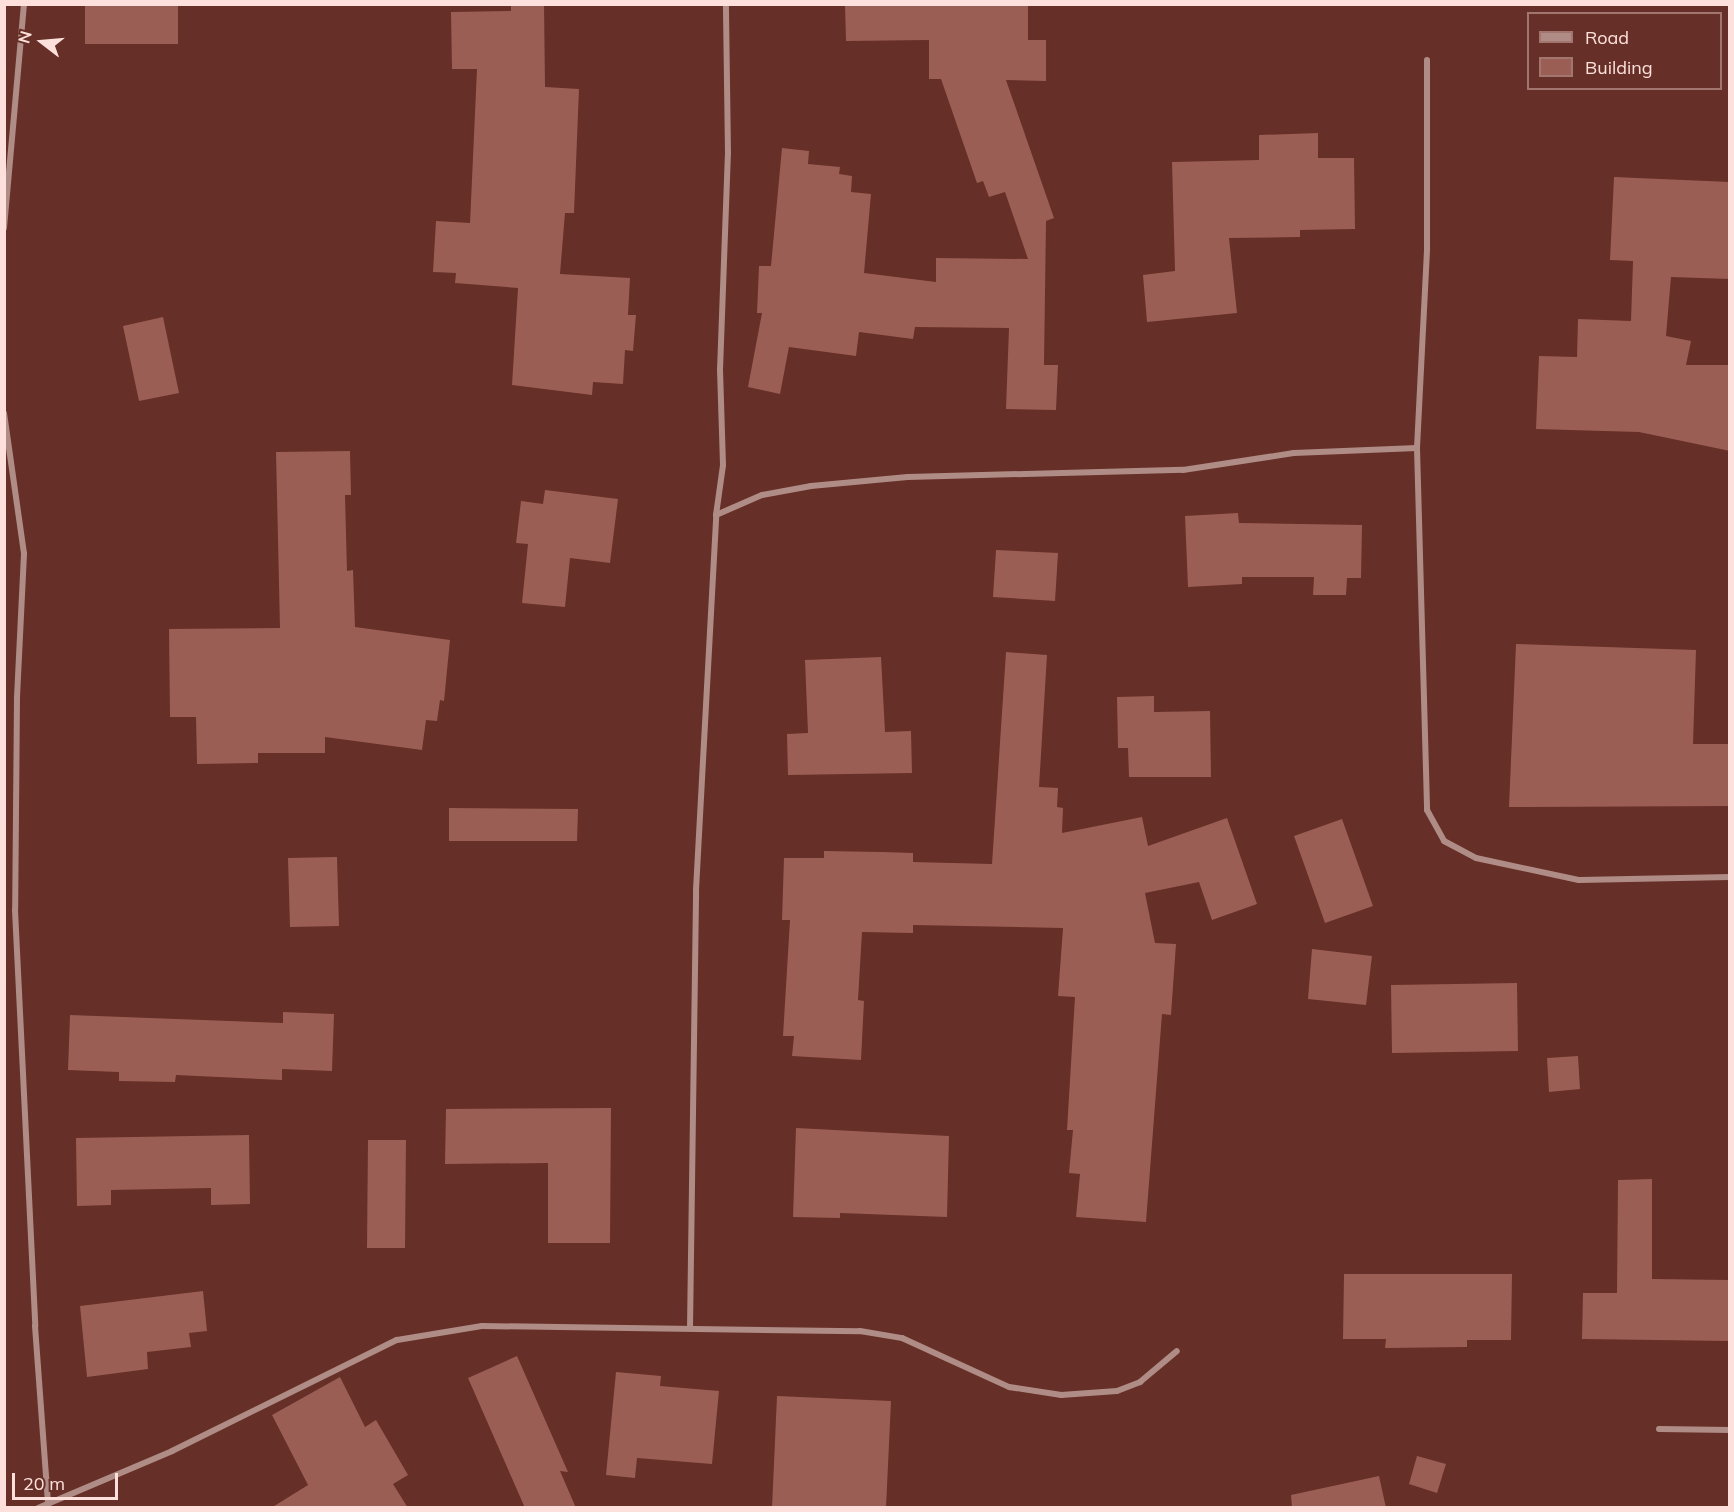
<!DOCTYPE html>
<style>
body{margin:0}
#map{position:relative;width:1734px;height:1512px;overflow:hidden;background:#662f27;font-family:Mulish,sans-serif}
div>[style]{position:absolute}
.building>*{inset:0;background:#9b5e54}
.street>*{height:6px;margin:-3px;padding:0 3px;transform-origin:3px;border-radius:3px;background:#af8c85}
span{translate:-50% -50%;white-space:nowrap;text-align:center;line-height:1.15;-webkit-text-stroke:4.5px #662f27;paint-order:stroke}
.frame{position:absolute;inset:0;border:6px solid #fde0db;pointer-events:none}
.legend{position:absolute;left:1527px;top:12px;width:195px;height:78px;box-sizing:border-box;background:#662f27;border:2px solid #a2766f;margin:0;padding:8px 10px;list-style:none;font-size:18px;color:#fde0db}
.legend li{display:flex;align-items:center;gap:12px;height:30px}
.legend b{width:30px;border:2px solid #a2766f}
.north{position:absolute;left:12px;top:12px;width:60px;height:60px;-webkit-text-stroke:4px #662f27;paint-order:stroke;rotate:286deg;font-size:16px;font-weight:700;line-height:24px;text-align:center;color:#fde0db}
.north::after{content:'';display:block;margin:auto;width:21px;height:27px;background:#fde0db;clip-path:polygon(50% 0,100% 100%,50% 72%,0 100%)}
.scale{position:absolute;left:12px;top:1473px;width:106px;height:27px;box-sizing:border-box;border:3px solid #fde0db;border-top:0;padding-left:8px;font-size:18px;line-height:21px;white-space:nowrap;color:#fde0db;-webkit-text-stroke:4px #662f27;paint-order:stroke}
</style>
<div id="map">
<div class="building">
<div style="clip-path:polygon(85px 4px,178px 4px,178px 44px,85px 44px)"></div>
<div style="clip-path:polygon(511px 4px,544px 4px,545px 87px,579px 89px,574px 213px,565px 213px,560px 274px,630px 278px,628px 315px,636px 315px,633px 351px,625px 350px,623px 384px,593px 382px,592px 395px,512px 385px,518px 288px,455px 283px,456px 273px,433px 272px,436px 221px,470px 223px,477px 69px,452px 69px,451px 12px,511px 11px)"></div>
<div style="clip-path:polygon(845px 4px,1028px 4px,1028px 40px,1046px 40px,1046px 81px,1006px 80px,1054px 218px,1046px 221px,1044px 365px,1058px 365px,1056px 410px,1006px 409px,1009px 328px,915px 327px,913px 339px,859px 332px,856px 356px,789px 347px,780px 394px,748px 387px,762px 313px,757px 313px,759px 266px,771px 266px,782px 148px,809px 151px,808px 164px,840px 167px,839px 174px,852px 176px,851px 192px,871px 194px,864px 273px,936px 282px,936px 258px,1028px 259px,1005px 192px,989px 197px,983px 181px,977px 183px,941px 79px,929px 79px,929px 40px,846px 41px)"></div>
<div style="clip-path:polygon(1318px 133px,1318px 158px,1354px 158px,1355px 229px,1300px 230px,1300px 237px,1229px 238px,1237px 313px,1147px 322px,1143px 275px,1175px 271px,1172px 162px,1259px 160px,1259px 135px)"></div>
<div style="clip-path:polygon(1614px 177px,1730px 182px,1730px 279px,1671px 277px,1666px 336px,1691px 341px,1686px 365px,1730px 365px,1730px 451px,1639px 432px,1536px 429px,1539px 356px,1577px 357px,1578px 319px,1631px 321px,1633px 261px,1610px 260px)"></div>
<div style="clip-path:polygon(163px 317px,179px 393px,139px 401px,123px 326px)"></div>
<div style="clip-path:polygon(350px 451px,351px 495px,345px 495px,347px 571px,353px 570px,355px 627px,450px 640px,444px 701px,440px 700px,437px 721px,426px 720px,422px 750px,325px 737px,325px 753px,258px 753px,258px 763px,197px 764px,196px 717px,170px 717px,169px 629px,280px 628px,276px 452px)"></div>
<div style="clip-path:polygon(545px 490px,618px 499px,610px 563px,570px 558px,565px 607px,522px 603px,528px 544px,516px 543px,521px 501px,543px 504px)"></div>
<div style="clip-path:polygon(1238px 513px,1239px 523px,1362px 525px,1361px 578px,1347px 578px,1346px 595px,1313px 595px,1314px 577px,1242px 577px,1242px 584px,1188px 587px,1185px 516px)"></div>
<div style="clip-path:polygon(996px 550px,1058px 553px,1055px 601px,993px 597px)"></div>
<div style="clip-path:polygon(1516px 644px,1696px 650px,1693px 744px,1730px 744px,1730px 806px,1509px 807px)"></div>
<div style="clip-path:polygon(1006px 652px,1047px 655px,1039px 787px,1058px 788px,1057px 807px,1063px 808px,1062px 833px,1142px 817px,1148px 846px,1227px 818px,1257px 904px,1212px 920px,1199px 882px,1145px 893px,1155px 943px,1176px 944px,1171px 1015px,1162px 1014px,1146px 1222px,1076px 1217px,1080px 1174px,1069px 1173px,1073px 1130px,1067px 1130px,1075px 997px,1058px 996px,1063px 928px,913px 925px,913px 933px,862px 932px,858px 1000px,864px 1001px,861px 1060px,792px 1056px,794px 1036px,783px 1036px,790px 920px,782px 920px,784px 858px,824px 858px,824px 851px,882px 852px,913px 853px,913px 862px,992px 864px)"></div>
<div style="clip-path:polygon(881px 657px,885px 732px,911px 731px,912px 773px,788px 775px,787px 734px,808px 733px,805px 660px)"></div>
<div style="clip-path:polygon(1154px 696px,1154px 712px,1210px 711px,1211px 777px,1129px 777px,1128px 748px,1118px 748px,1117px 697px)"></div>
<div style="clip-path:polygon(449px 808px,578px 809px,577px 841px,449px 841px)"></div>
<div style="clip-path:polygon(1342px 819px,1373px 906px,1325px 923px,1294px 836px)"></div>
<div style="clip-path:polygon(337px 857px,339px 926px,290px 927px,288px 858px)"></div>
<div style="clip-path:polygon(1312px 949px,1372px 956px,1366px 1005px,1308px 999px)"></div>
<div style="clip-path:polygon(1517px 983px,1518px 1051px,1392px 1053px,1391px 985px)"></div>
<div style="clip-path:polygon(283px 1012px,334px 1014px,332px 1071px,282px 1069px,282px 1080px,176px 1075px,175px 1082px,119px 1081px,119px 1072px,68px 1070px,70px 1015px,283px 1023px)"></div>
<div style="clip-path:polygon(1578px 1056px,1580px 1089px,1549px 1092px,1547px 1058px)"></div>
<div style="clip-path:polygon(611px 1108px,610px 1243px,548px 1243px,548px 1163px,445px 1164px,446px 1109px)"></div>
<div style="clip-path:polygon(796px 1128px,949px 1136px,947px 1217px,840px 1213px,840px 1218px,793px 1217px)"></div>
<div style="clip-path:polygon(249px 1135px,250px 1204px,211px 1205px,211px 1188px,111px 1190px,111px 1205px,77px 1206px,76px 1138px)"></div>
<div style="clip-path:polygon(368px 1140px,406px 1140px,405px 1248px,367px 1248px)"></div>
<div style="clip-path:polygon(1652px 1179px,1652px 1279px,1730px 1280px,1730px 1341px,1582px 1339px,1583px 1293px,1617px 1293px,1618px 1180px)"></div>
<div style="clip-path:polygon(1344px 1274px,1512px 1274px,1511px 1340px,1467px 1340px,1467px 1347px,1385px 1348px,1386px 1339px,1343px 1339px)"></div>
<div style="clip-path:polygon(203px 1291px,207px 1331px,189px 1333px,191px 1347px,147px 1352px,148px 1369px,87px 1377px,80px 1306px)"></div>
<div style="clip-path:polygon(517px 1356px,568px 1472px,560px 1471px,576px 1508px,525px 1508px,468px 1378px)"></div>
<div style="clip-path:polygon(616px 1372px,661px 1376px,660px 1386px,719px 1391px,712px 1464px,637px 1458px,635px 1478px,606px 1475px)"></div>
<div style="clip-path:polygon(340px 1377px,365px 1427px,376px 1420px,408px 1475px,393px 1484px,408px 1508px,271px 1508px,308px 1485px,272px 1415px)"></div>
<div style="clip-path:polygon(777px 1396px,891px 1401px,886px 1508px,772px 1508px)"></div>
<div style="clip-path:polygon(1417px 1456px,1446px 1464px,1437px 1493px,1409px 1484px)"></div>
<div style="clip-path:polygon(1379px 1476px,1386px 1508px,1292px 1508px,1291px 1495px)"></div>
</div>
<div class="street">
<div style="left:4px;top:228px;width:225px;rotate:-84.9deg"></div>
<div style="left:4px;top:413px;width:142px;rotate:81.9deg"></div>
<div style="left:24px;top:554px;width:144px;rotate:92.8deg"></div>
<div style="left:17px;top:698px;width:212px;rotate:90.5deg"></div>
<div style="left:15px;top:910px;width:416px;rotate:87.2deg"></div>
<div style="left:35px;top:1326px;width:178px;rotate:85.8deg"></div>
<div style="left:1417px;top:448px;width:362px;rotate:88.4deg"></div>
<div style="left:1427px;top:810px;width:35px;rotate:61deg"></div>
<div style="left:1444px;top:841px;width:36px;rotate:28deg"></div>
<div style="left:1476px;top:858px;width:105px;rotate:12.1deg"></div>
<div style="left:1579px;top:880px;width:151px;rotate:-1.1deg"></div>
<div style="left:716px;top:515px;width:50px;rotate:-82deg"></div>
<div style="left:723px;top:465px;width:95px;rotate:-91.8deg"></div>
<div style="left:720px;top:370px;width:216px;rotate:-87.9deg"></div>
<div style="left:728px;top:154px;width:150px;rotate:-90.8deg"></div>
<div style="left:690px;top:1328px;width:438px;rotate:-89.2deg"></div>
<div style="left:696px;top:890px;width:376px;rotate:-86.9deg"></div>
<div style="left:716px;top:515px;width:50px;rotate:-23.5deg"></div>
<div style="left:762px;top:495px;width:50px;rotate:-10.4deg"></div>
<div style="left:811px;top:486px;width:97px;rotate:-5.3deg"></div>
<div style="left:908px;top:477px;width:275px;rotate:-1.5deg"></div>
<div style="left:1183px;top:470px;width:112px;rotate:-8.7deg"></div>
<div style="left:1294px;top:453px;width:123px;rotate:-2.3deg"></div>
<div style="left:1417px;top:448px;width:200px;rotate:-87.1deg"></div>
<div style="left:1427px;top:248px;width:188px;rotate:-90deg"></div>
<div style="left:1659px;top:1429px;width:71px;rotate:0.8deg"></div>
<div style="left:38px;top:1508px;width:146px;rotate:-23deg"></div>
<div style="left:172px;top:1451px;width:251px;rotate:-26.3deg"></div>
<div style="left:397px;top:1340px;width:86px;rotate:-9.4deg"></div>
<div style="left:482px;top:1326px;width:378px;rotate:0.8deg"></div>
<div style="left:860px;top:1331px;width:43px;rotate:9.5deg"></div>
<div style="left:902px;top:1338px;width:118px;rotate:24.6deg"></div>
<div style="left:1009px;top:1387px;width:53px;rotate:8.7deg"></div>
<div style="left:1061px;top:1395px;width:56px;rotate:-4.1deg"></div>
<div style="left:1117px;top:1391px;width:25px;rotate:-21deg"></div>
<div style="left:1140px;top:1382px;width:48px;rotate:-40deg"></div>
</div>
<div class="frame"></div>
<ul class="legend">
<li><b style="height:8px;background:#af8c85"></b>Road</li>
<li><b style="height:16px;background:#9b5e54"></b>Building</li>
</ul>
<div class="north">N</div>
<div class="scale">20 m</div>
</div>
